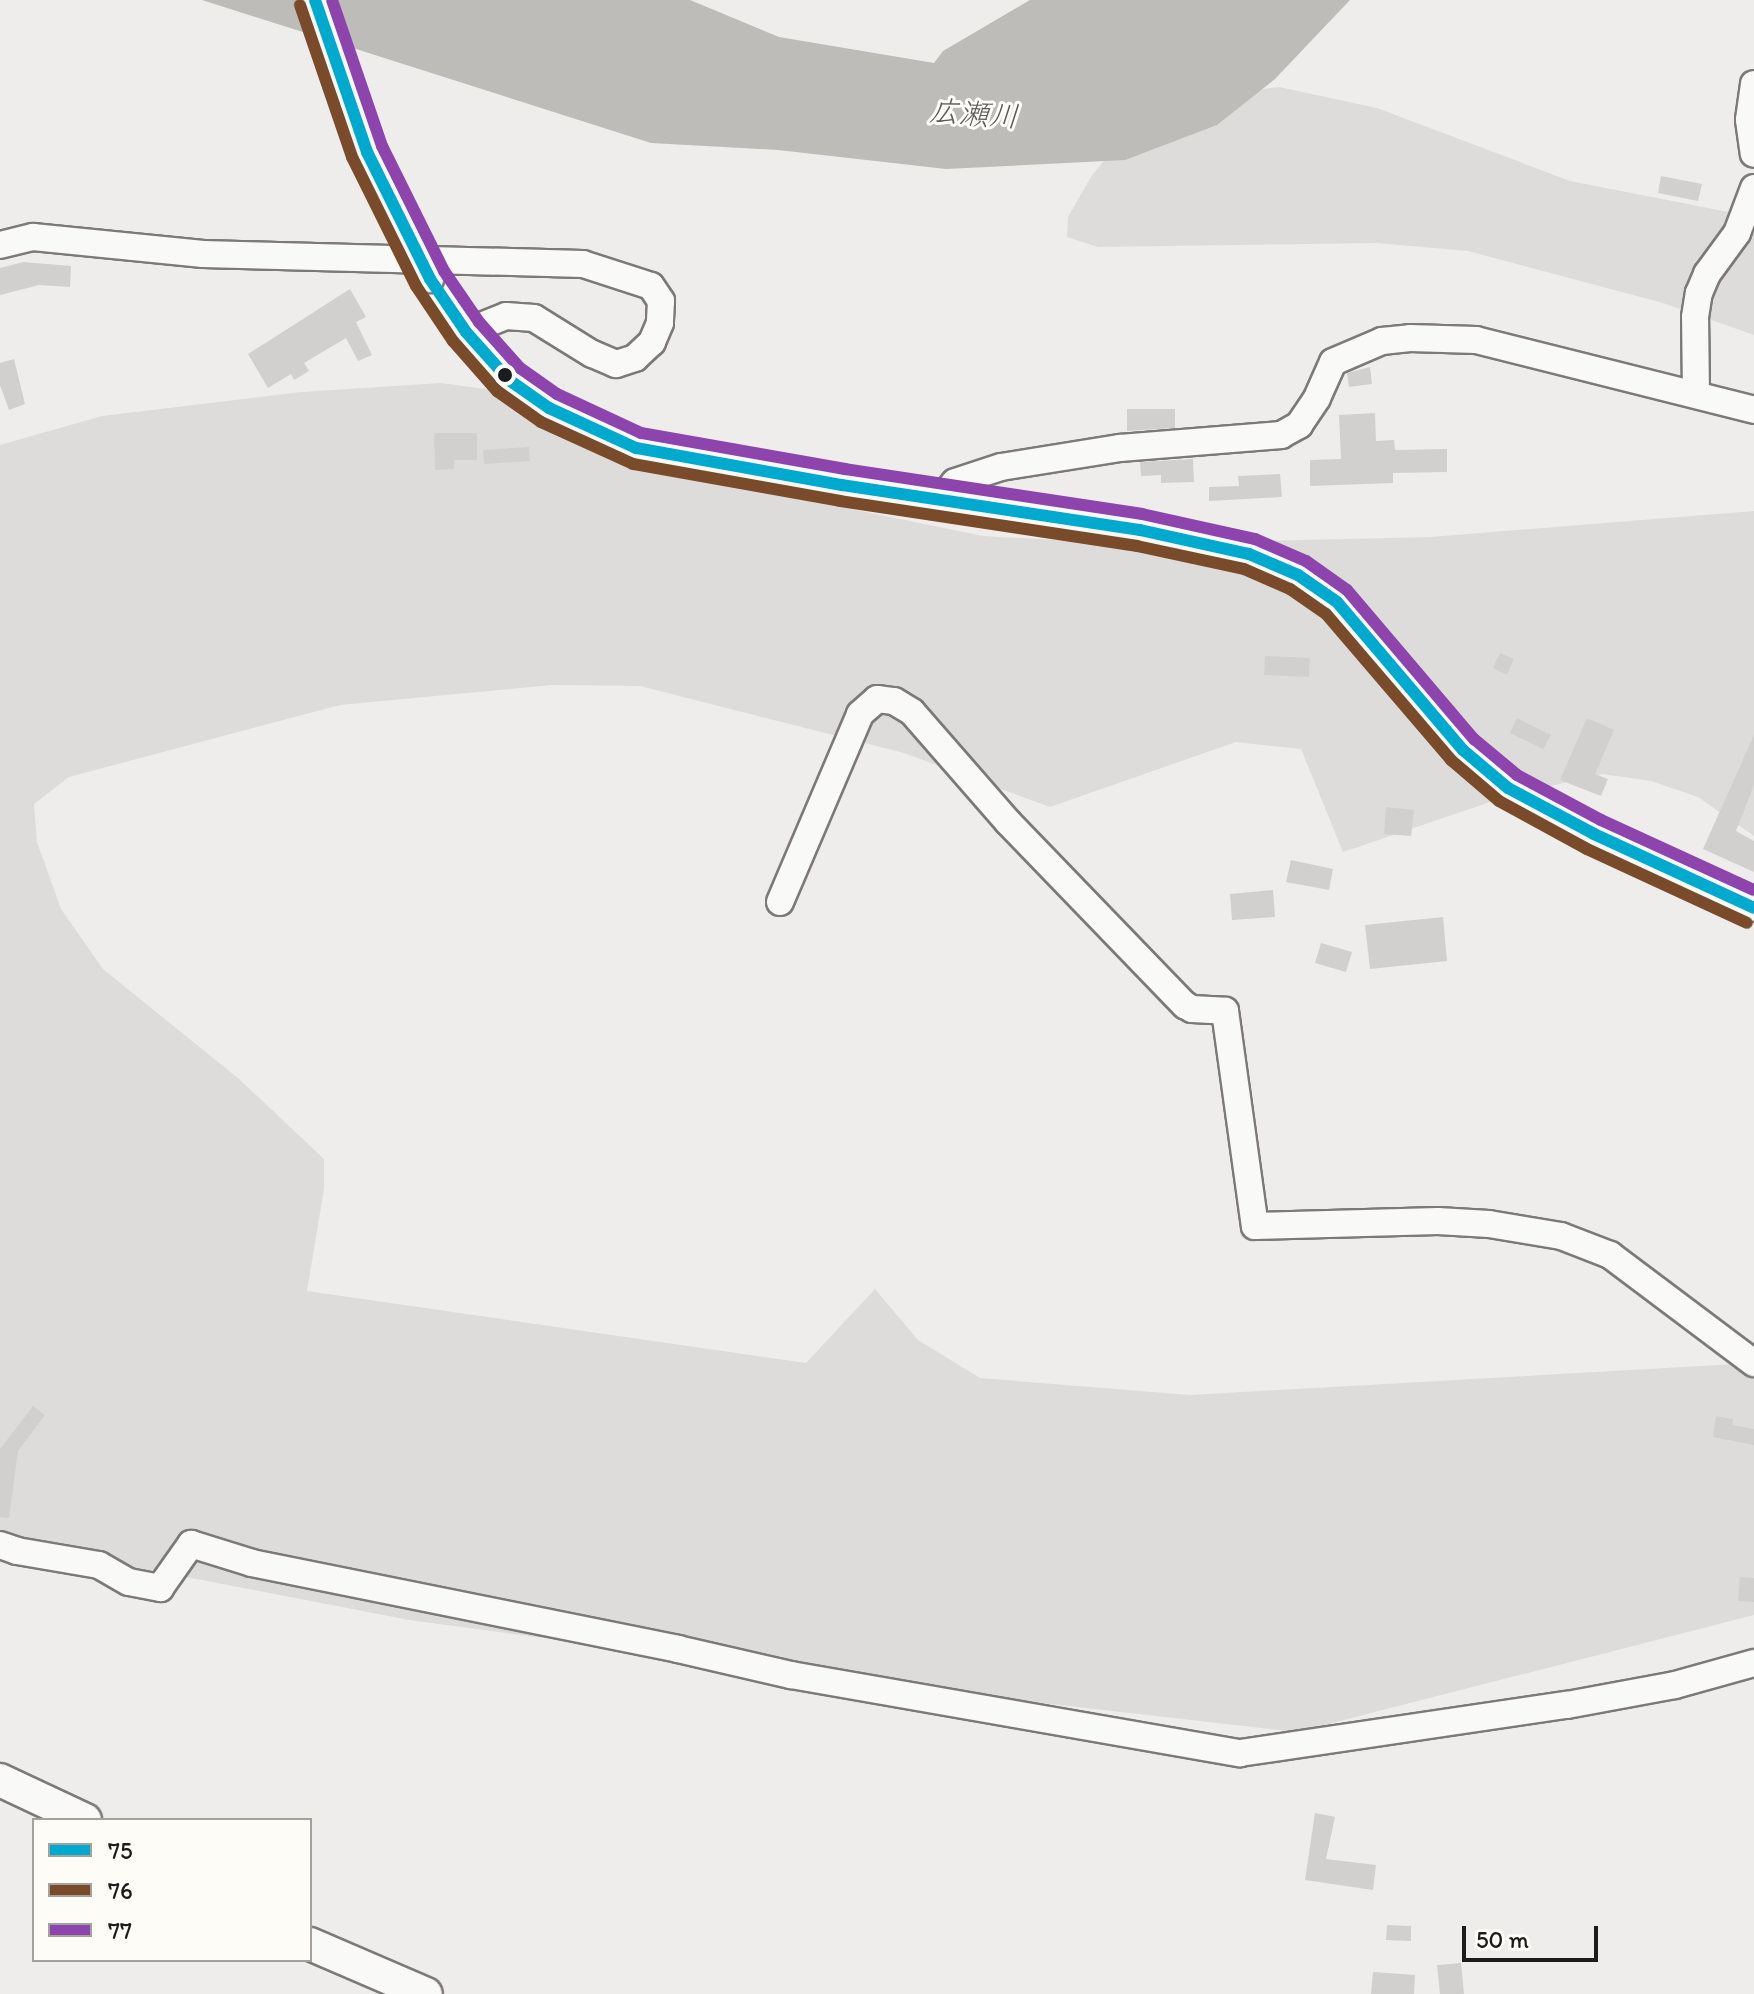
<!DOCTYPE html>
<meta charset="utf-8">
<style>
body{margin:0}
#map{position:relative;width:1754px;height:1994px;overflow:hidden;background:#efedeb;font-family:Itim,"Klee One",sans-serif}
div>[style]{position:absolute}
.green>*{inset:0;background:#dedcda}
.water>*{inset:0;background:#bdbcb9}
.building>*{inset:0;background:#d1d0cf}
.roads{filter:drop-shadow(2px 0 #7b7a79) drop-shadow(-2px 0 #7b7a79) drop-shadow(0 2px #7b7a79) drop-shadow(0 -2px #7b7a79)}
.minor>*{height:26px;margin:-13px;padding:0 13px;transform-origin:13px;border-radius:13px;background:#f9f9f7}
.major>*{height:32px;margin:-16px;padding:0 16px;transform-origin:16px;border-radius:16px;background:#f9f9f7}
.bridges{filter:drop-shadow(2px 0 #7b7a79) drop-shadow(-2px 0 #7b7a79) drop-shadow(0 2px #7b7a79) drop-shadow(0 -2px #7b7a79)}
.minor-bridge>*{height:26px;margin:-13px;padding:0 13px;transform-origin:13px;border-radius:13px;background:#f9f9f7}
.bus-1>*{height:12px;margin:-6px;padding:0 6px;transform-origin:6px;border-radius:6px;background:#00a9ce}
.bus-2>*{height:12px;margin:-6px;padding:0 6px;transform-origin:6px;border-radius:6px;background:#7a4b2a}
.bus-3>*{height:12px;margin:-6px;padding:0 6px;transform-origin:6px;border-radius:6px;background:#8e44ad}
.dots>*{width:22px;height:22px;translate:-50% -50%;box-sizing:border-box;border:4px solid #fdfcf7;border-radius:50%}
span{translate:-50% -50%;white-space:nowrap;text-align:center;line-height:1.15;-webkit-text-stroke:6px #fdfcf7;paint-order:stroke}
.water-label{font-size:30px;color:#5b5b59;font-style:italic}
.legend{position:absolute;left:32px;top:1818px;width:280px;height:144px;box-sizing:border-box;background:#fdfcf7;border:2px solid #a3a29f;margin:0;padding:10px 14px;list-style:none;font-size:24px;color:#1c1c1c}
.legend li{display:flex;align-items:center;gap:16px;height:40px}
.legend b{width:40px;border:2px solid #a3a29f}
.scale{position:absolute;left:1462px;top:1926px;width:136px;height:36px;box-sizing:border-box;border:4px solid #1c1c1c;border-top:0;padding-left:10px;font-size:24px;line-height:28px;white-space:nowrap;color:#1c1c1c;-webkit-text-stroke:6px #fdfcf7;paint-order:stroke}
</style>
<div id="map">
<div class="green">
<div style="clip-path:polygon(1279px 87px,1377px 108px,1570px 181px,1754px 217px,1754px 335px,1663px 303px,1468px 251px,1377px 243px,1098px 247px,1067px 237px,1068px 217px,1092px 175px,1123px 138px,1186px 99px)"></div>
<div style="clip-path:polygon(441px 383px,522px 394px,618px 427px,744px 487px,983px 536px,1131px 544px,1431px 537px,1754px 511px,1754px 836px,1698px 797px,1651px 781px,1602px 774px,1508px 796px,1343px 852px,1301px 749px,1236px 742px,1050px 807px,904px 753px,640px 686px,552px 685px,340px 705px,69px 777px,34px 804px,37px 842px,61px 909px,103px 969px,239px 1079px,324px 1159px,324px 1189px,307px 1291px,806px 1363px,875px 1289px,918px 1340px,980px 1378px,1190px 1395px,1754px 1363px,1754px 1615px,1297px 1732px,972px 1695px,409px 1620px,0 1541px,0 445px,102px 416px,301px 392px)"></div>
</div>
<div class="water">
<div style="clip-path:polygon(202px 0,690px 0,779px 37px,934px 63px,943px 51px,1030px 0,1350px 0,1275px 79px,1217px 125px,1125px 160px,946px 169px,778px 150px,651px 143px)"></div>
</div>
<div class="building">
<div style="clip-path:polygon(1661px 176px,1702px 184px,1698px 201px,1658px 193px)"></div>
<div style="clip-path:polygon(23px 262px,71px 266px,70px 287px,39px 285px,0 295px,0 268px)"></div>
<div style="clip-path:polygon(350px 289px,366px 317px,356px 322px,372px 355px,358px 361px,346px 338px,304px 363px,309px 371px,294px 380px,291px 374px,268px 388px,248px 354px)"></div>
<div style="clip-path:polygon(14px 359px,25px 404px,9px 410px,0 385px,0 363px)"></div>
<div style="clip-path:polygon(1370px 367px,1372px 384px,1349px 387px,1347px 373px)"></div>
<div style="clip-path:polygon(1127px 409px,1175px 409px,1175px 428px,1127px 431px)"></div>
<div style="clip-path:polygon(1375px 413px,1376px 441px,1394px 440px,1395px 450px,1447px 449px,1447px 472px,1393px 473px,1393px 483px,1310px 486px,1310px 460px,1341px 459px,1339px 415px)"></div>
<div style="clip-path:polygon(434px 433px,477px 433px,477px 460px,454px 460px,454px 469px,435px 470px)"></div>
<div style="clip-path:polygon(529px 447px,530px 461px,484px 464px,483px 450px)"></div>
<div style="clip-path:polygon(1193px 459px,1194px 482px,1161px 483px,1161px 475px,1141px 476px,1140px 462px)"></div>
<div style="clip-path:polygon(1280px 474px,1282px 497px,1209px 501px,1209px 487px,1239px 486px,1238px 476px)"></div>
<div style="clip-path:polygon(1500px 653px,1514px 659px,1507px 675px,1493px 668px)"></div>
<div style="clip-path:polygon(1265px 656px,1310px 658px,1309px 677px,1264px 675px)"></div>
<div style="clip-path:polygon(1517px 718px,1551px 735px,1543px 749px,1510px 733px)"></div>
<div style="clip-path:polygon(1587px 718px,1614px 730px,1595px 774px,1608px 779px,1601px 796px,1560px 780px)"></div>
<div style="clip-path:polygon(1754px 735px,1754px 785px,1736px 831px,1754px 841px,1754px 872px,1703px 849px)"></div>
<div style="clip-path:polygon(1386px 807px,1414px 810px,1411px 836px,1384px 834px)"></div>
<div style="clip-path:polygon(1291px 860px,1333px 869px,1329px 890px,1286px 882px)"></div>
<div style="clip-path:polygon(1273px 890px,1275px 917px,1232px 920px,1230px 894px)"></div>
<div style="clip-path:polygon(1443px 917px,1447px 961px,1370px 969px,1365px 925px)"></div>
<div style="clip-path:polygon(1321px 943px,1352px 952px,1346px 972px,1315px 963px)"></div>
<div style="clip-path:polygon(33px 1406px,45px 1415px,18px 1451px,9px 1518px,0 1517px,0 1449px)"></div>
<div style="clip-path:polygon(1716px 1416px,1733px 1419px,1732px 1425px,1754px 1429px,1754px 1445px,1713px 1437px)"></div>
<div style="clip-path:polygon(1740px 1577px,1754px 1578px,1754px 1602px,1738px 1601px)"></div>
<div style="clip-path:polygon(1315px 1813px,1335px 1817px,1326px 1859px,1376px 1865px,1373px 1890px,1305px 1880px)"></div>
<div style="clip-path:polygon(1387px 1925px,1411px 1926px,1411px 1941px,1386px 1940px)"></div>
<div style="clip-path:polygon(1461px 1963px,1464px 1994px,1440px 1994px,1437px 1965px)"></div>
<div style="clip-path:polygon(1373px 1972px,1415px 1975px,1414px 1994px,1371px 1994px)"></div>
</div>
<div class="roads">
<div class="minor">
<div style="left:1754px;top:84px;width:36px;rotate:98deg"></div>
<div style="left:1749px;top:120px;width:34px;rotate:82deg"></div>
<div style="left:0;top:245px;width:34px;rotate:-14deg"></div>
<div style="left:33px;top:237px;width:171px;rotate:5.7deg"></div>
<div style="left:203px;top:254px;width:380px;rotate:1.5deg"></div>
<div style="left:583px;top:264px;width:71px;rotate:17.9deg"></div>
<div style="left:651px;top:286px;width:18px;rotate:56deg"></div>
<div style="left:661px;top:301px;width:22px;rotate:93deg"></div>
<div style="left:660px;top:323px;width:21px;rotate:113deg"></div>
<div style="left:652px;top:342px;width:23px;rotate:137deg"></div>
<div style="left:635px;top:358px;width:20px;rotate:162deg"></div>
<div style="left:616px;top:364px;width:26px;rotate:-157deg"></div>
<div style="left:592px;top:354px;width:68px;rotate:-148.2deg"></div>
<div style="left:534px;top:318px;width:28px;rotate:-176deg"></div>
<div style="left:506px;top:316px;width:43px;rotate:158.2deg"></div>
<div style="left:430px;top:279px;width:64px;rotate:55.8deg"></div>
<div style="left:466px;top:332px;width:64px;rotate:48.1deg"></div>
<div style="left:509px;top:380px;width:49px;rotate:35deg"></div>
<div style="left:549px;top:408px;width:96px;rotate:24.7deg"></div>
<div style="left:636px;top:448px;width:209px;rotate:10.2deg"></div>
<div style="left:842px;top:485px;width:301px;rotate:8.6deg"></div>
<div style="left:1140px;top:530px;width:112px;rotate:12.4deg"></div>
<div style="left:1249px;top:554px;width:53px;rotate:23.2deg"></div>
<div style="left:1298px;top:575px;width:47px;rotate:34.7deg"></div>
<div style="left:1337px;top:602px;width:194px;rotate:49.6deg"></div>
<div style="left:1463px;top:750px;width:59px;rotate:40.2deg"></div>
<div style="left:1508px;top:788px;width:98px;rotate:28.1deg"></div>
<div style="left:1594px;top:834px;width:176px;rotate:24.8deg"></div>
<div style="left:1696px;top:394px;width:77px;rotate:-90.7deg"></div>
<div style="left:1695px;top:317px;width:24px;rotate:-81deg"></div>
<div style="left:1699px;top:293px;width:21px;rotate:-67deg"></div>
<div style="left:1707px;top:274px;width:51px;rotate:-53.8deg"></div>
<div style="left:1737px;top:233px;width:48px;rotate:-69.3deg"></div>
<div style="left:940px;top:500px;width:23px;rotate:-50deg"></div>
<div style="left:955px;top:482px;width:48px;rotate:-18.1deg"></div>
<div style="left:1001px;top:467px;width:121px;rotate:-9.1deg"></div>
<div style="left:1120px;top:448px;width:162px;rotate:-4.6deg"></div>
<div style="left:1281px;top:435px;width:21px;rotate:-29deg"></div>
<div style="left:1299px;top:425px;width:32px;rotate:-56deg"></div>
<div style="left:1317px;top:398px;width:39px;rotate:-66deg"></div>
<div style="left:1333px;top:362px;width:53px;rotate:-23.2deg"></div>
<div style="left:1382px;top:341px;width:28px;rotate:-6deg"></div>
<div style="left:1410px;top:338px;width:66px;rotate:1.7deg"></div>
<div style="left:1476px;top:340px;width:287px;rotate:14.1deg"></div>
<div style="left:780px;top:902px;width:204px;rotate:-66.9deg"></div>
<div style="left:860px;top:714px;width:23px;rotate:-41deg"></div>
<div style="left:877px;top:699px;width:17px;rotate:7deg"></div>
<div style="left:894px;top:701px;width:21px;rotate:31deg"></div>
<div style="left:912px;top:712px;width:146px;rotate:48.9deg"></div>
<div style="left:1008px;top:822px;width:255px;rotate:46deg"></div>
<div style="left:1185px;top:1005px;width:8px;rotate:30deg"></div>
<div style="left:1192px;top:1009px;width:33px;rotate:3deg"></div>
<div style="left:1225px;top:1011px;width:217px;rotate:82.1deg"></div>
<div style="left:1255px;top:1226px;width:183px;rotate:-1.6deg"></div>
<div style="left:1438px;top:1221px;width:51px;rotate:3.4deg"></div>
<div style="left:1489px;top:1224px;width:73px;rotate:9.5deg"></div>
<div style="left:1561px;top:1236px;width:53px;rotate:21.2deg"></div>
<div style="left:1610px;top:1255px;width:180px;rotate:36.9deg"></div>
<div style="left:0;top:1545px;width:18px;rotate:19deg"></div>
<div style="left:17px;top:1551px;width:83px;rotate:9.7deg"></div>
<div style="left:99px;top:1565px;width:34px;rotate:30deg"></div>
<div style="left:129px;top:1582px;width:32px;rotate:11deg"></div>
<div style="left:160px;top:1588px;width:54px;rotate:-54.8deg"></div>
<div style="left:191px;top:1544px;width:64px;rotate:17.3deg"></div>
<div style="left:252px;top:1563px;width:435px;rotate:11.4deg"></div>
<div style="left:678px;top:1649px;width:116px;rotate:13deg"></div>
<div style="left:791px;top:1675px;width:456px;rotate:9.9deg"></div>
<div style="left:1240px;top:1753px;width:331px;rotate:-8.4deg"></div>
<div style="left:1567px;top:1705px;width:110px;rotate:-10.5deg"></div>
<div style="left:1675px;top:1685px;width:82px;rotate:-15.6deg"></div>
</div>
<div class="major">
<div style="left:0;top:1780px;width:94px;rotate:25.2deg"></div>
<div style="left:310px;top:1944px;width:126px;rotate:23.3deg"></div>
</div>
</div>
<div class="bridges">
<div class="minor-bridge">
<div style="left:315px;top:0;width:161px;rotate:71.1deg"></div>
<div style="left:367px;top:152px;width:142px;rotate:63.6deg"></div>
</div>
</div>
<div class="bus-1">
<div style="left:315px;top:0;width:161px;rotate:71.1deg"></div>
<div style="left:367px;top:152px;width:142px;rotate:63.6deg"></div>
<div style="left:430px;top:279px;width:64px;rotate:55.8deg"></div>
<div style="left:466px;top:332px;width:64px;rotate:48.1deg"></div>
<div style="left:509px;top:380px;width:49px;rotate:35deg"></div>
<div style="left:549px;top:408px;width:96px;rotate:24.7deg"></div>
<div style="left:636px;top:448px;width:209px;rotate:10.2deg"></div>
<div style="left:842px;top:485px;width:301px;rotate:8.6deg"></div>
<div style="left:1140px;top:530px;width:112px;rotate:12.4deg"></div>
<div style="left:1249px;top:554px;width:53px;rotate:23.2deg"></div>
<div style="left:1298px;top:575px;width:47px;rotate:34.7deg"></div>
<div style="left:1337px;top:602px;width:194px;rotate:49.6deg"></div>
<div style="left:1463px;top:750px;width:59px;rotate:40.2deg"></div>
<div style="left:1508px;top:788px;width:98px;rotate:28.1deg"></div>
<div style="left:1594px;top:834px;width:176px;rotate:24.8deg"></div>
</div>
<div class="bus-2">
<div style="left:300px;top:5px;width:161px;rotate:71.1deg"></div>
<div style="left:352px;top:157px;width:144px;rotate:63.6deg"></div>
<div style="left:416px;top:286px;width:66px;rotate:56.1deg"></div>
<div style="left:453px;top:341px;width:67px;rotate:48.7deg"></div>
<div style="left:497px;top:391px;width:54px;rotate:35.2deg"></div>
<div style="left:541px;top:422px;width:101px;rotate:24.5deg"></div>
<div style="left:633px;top:464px;width:210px;rotate:10.1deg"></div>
<div style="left:840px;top:501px;width:300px;rotate:8.6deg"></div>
<div style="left:1137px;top:546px;width:109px;rotate:12.1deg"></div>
<div style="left:1244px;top:569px;width:50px;rotate:23.5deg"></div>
<div style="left:1290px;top:589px;width:44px;rotate:34.8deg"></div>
<div style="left:1326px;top:614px;width:192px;rotate:49.4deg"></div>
<div style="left:1451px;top:760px;width:63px;rotate:40.5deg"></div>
<div style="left:1499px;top:801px;width:100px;rotate:28.6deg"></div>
<div style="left:1587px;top:849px;width:176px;rotate:24.8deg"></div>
</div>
<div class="bus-3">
<div style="left:332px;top:0;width:154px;rotate:71.1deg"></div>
<div style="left:382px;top:146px;width:140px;rotate:63.6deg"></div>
<div style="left:444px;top:271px;width:62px;rotate:55.5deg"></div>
<div style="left:479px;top:322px;width:62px;rotate:48.3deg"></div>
<div style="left:520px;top:368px;width:45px;rotate:35.1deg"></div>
<div style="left:557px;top:394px;width:93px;rotate:24.9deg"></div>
<div style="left:641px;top:433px;width:207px;rotate:10deg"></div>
<div style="left:845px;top:469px;width:300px;rotate:8.6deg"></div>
<div style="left:1142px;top:514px;width:116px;rotate:12.5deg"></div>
<div style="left:1255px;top:539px;width:56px;rotate:23.3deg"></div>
<div style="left:1306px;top:561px;width:50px;rotate:35.3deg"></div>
<div style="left:1347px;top:590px;width:196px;rotate:49.6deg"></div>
<div style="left:1474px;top:739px;width:56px;rotate:39.9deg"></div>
<div style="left:1517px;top:775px;width:95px;rotate:28.2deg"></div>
<div style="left:1601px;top:820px;width:168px;rotate:24.6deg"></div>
</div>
<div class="dots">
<div style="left:505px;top:375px;background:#1c1c1c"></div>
</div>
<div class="water-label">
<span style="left:974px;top:114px;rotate:4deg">広瀬川</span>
</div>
<ul class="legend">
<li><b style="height:10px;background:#00a9ce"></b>75</li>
<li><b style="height:10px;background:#7a4b2a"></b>76</li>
<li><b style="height:10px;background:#8e44ad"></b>77</li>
</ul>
<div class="scale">50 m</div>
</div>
